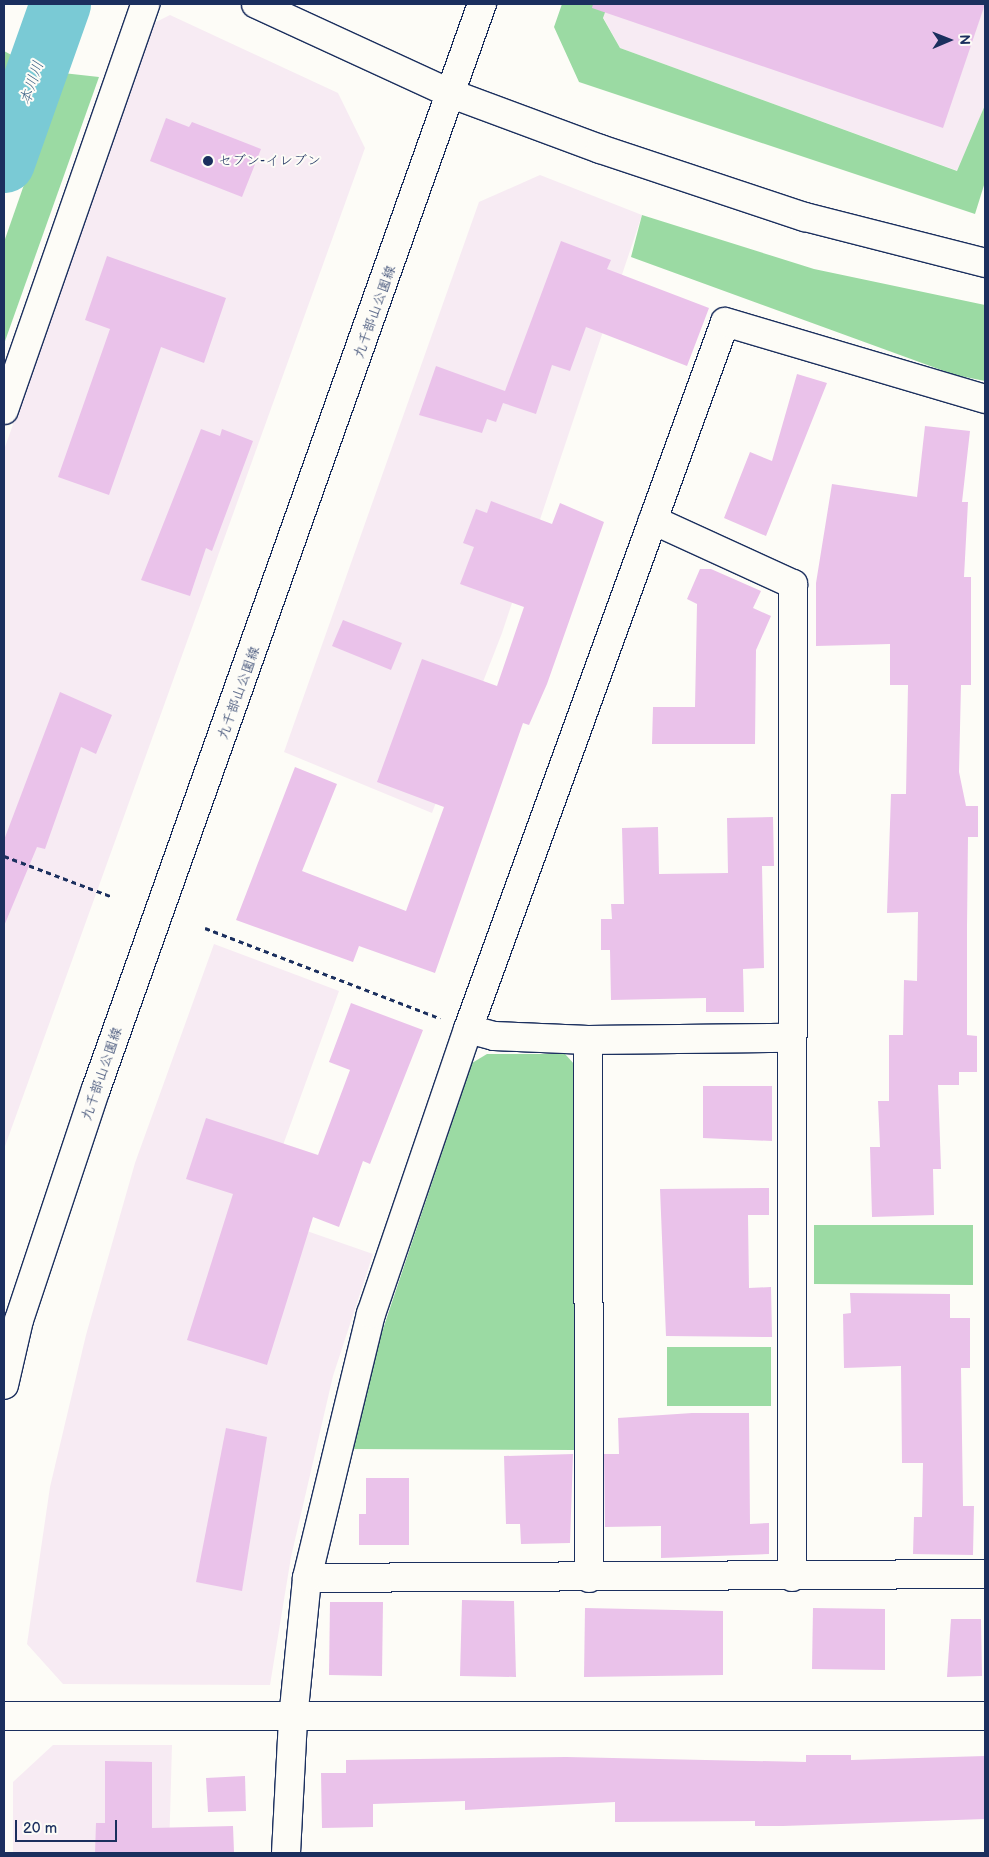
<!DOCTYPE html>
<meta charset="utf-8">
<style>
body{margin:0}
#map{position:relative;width:989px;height:1857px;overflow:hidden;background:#fdfcf7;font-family:"Balsamiq Sans","Klee One",sans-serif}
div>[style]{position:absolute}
.built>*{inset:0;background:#f7ebf3}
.green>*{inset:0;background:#9bdaa3}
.river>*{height:61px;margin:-30.5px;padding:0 30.5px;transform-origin:30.5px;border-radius:30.5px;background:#7acad5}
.building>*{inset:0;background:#eac2ea}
.path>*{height:3px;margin-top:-1.5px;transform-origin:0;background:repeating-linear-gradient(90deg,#1b2f5e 0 5px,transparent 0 9px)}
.roads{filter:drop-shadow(1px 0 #1b2f5e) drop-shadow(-1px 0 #1b2f5e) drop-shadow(0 1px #1b2f5e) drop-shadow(0 -1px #1b2f5e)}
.street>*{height:28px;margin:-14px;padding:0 14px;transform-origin:14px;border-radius:14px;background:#fdfcf7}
.secondary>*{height:28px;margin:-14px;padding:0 14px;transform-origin:14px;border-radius:14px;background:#fdfcf7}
.dots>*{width:14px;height:14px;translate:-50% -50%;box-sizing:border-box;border:2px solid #fdfcf7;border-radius:50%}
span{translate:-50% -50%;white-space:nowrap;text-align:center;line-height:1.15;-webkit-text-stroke:4px #fdfcf7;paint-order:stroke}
.poi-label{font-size:14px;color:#1b2f5e}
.left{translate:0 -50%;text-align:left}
.street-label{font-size:14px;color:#1b2f5e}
.water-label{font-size:15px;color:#385e82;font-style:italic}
.frame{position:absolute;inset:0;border:5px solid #1b2f5e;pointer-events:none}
.north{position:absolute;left:924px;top:15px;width:50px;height:50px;-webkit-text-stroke:4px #fdfcf7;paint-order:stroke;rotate:89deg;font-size:14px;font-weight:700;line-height:20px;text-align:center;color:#1b2f5e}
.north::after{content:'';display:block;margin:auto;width:18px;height:22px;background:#1b2f5e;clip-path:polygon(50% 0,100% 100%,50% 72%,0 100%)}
.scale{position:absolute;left:15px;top:1820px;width:102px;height:22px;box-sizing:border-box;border:2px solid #1b2f5e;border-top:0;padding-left:6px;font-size:15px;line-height:18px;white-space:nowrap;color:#1b2f5e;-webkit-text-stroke:4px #fdfcf7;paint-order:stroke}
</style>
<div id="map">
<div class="built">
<div style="clip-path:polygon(608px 4px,985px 4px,985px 105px,958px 171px,620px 48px,603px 17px)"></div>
<div style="clip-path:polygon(170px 15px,338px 93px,365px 148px,4px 1149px,4px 450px,154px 23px)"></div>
<div style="clip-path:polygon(540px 175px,642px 215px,502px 633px,432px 813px,284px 752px,479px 202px)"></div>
<div style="clip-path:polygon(214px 944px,339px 991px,258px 1214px,373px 1254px,333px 1376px,291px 1557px,270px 1685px,63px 1684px,27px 1644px,50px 1487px,86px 1335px,135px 1163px)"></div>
<div style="clip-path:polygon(53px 1745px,172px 1745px,169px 1853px,13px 1853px,13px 1782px)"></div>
</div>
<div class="green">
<div style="clip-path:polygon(562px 4px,608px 4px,603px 18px,620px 48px,957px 171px,985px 105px,985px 182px,975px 214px,579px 82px,554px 27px)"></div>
<div style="clip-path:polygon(4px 51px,19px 59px,4px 104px)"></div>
<div style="clip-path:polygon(63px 73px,99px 77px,4px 344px,4px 242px)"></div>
<div style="clip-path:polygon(642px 215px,814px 269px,985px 305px,985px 381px,955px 375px,631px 257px)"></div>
<div style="clip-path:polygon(487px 1054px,565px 1054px,575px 1065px,575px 1450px,351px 1449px,379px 1341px,472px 1063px)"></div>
<div style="clip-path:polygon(814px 1225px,973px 1225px,973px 1285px,814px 1284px)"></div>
<div style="clip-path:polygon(667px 1347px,771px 1347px,771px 1406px,667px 1406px)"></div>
</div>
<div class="river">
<div style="left:4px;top:162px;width:168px;rotate:-70.5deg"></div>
</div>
<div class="building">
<div style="clip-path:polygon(593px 4px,985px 4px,943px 128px,592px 8px)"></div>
<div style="clip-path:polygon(166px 118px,189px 127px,192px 122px,261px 149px,242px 197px,150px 161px)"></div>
<div style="clip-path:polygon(561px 241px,611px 260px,607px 269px,709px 308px,687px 366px,586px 327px,570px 371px,552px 365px,536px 414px,503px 403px,496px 422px,487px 419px,482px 433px,419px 415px,436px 366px,505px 391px)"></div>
<div style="clip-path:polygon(107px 256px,226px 298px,204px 363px,161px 347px,109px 495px,58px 477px,110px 329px,85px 320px)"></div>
<div style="clip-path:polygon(797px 374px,827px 383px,766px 536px,724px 518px,750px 452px,772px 461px)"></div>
<div style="clip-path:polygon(925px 426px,970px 431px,962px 502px,968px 502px,964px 577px,971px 577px,971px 685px,961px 685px,959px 772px,966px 806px,978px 806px,978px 837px,968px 837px,967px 927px,967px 1035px,977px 1036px,977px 1072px,959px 1072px,959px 1085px,938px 1085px,941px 1169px,933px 1169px,934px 1215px,872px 1217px,870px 1147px,880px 1147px,878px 1101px,889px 1101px,889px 1035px,903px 1035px,904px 980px,917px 981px,918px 912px,887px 913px,891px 794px,906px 794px,908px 685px,890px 685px,890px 644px,816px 646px,816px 583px,832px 484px,917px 497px)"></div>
<div style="clip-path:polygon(201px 429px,220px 436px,222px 429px,253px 441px,212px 551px,206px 548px,190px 596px,141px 580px)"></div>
<div style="clip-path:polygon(491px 501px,552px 524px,560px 503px,604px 522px,547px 684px,529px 725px,523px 723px,435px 973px,359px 946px,353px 962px,236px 920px,295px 767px,337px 784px,302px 871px,406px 911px,444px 807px,377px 782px,422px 659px,497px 686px,524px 607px,460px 584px,474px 547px,463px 543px,476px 509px,487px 513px)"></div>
<div style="clip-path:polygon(700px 569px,711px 569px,761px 591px,753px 608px,771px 616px,756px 650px,755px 744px,652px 744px,653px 707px,695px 707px,697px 604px,687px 599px)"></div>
<div style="clip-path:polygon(343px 620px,402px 643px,391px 670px,332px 646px)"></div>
<div style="clip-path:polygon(60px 692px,112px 715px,96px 754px,81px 747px,45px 849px,37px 847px,4px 926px,4px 840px)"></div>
<div style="clip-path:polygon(773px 817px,774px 866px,762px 866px,764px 968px,743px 969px,744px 1012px,706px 1012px,706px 998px,611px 1000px,610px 950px,601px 950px,601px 919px,612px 919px,611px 904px,624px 904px,622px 828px,658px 827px,659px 874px,728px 873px,727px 818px)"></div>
<div style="clip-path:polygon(351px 1003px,423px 1030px,370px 1164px,363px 1161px,339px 1227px,313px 1217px,267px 1365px,187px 1340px,233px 1194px,186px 1179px,206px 1118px,318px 1155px,350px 1070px,329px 1062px)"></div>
<div style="clip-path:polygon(703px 1086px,772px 1086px,772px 1141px,703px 1138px)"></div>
<div style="clip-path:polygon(769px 1188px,769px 1215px,748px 1215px,749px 1288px,771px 1287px,772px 1337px,666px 1336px,660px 1189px)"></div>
<div style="clip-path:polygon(850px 1293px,950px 1294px,950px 1318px,970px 1318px,970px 1368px,961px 1368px,963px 1506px,974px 1506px,973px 1555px,913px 1554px,914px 1517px,922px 1517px,923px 1463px,902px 1463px,901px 1366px,844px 1368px,843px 1314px,851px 1313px)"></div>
<div style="clip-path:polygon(692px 1413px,749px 1413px,750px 1524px,769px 1523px,769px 1554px,661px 1558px,661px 1526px,605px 1527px,604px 1454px,619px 1454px,618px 1418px)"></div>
<div style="clip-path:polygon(226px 1428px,267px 1437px,242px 1591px,196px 1582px)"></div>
<div style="clip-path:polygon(573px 1454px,570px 1543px,521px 1544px,520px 1524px,506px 1524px,504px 1456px)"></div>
<div style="clip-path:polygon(366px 1478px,409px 1478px,409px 1545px,359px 1545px,359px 1514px,366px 1514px)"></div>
<div style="clip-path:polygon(462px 1600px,514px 1601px,516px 1677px,460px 1676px)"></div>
<div style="clip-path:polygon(330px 1602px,383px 1602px,382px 1676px,329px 1675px)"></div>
<div style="clip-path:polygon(585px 1608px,723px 1611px,723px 1675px,584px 1677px)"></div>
<div style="clip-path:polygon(813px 1608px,885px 1609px,885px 1670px,812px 1669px)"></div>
<div style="clip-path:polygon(951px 1619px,981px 1619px,982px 1676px,947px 1677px)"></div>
<div style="clip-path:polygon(806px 1755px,851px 1755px,851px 1760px,985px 1756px,985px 1819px,783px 1826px,755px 1826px,755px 1821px,615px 1822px,615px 1802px,465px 1810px,465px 1801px,373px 1804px,373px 1827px,322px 1828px,321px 1773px,346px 1773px,346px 1760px,566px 1757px,806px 1762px)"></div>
<div style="clip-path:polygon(105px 1761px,152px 1762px,152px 1828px,233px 1826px,234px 1852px,95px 1853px,96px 1823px,105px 1823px)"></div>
<div style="clip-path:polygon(245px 1776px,246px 1811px,208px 1812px,206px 1778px)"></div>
</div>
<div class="path">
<div style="left:4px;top:856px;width:116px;rotate:20.6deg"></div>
<div style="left:205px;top:928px;width:252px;rotate:21deg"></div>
</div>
<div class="roads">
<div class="street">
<div style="left:4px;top:410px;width:430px;rotate:-70.8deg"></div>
<div style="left:653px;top:520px;width:154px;rotate:24.6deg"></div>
<div style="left:793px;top:584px;width:993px;rotate:90.06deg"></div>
<div style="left:468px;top:1029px;width:27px;rotate:15deg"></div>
<div style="left:494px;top:1036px;width:94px;rotate:2.4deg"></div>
<div style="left:588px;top:1040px;width:204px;rotate:-0.6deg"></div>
<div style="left:588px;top:1040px;width:538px;rotate:89.89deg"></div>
<div style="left:307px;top:1578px;width:678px;rotate:-0.34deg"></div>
<div style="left:286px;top:1853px;width:134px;rotate:-87deg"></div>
<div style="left:293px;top:1719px;width:142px;rotate:-84.3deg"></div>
<div style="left:307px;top:1578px;width:272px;rotate:-76.4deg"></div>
<div style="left:371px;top:1314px;width:301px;rotate:-71.2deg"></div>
<div style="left:468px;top:1029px;width:752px;rotate:-70.02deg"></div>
<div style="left:725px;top:322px;width:271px;rotate:16.5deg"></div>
</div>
<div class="secondary">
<div style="left:256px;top:4px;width:216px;rotate:24.7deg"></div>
<div style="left:452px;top:94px;width:158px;rotate:20.4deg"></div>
<div style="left:600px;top:149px;width:216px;rotate:18.4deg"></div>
<div style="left:805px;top:217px;width:186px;rotate:14.3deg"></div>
<div style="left:4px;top:1385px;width:67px;rotate:-77deg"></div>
<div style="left:19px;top:1320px;width:243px;rotate:-71.6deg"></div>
<div style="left:96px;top:1089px;width:1152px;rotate:-70.42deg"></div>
<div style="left:4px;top:1716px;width:981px"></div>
</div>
</div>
<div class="dots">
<div style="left:208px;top:161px;background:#1b2f5e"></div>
</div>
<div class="poi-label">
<span class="left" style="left:218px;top:161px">セブン-イレブン</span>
</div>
<div class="street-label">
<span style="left:375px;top:312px;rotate:-70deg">九千部山公園線</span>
<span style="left:239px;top:693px;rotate:-70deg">九千部山公園線</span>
<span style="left:102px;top:1074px;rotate:-71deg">九千部山公園線</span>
</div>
<div class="water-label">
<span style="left:32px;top:83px;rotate:-71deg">本川川</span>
</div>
<div class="frame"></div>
<div class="north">N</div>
<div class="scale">20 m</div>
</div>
